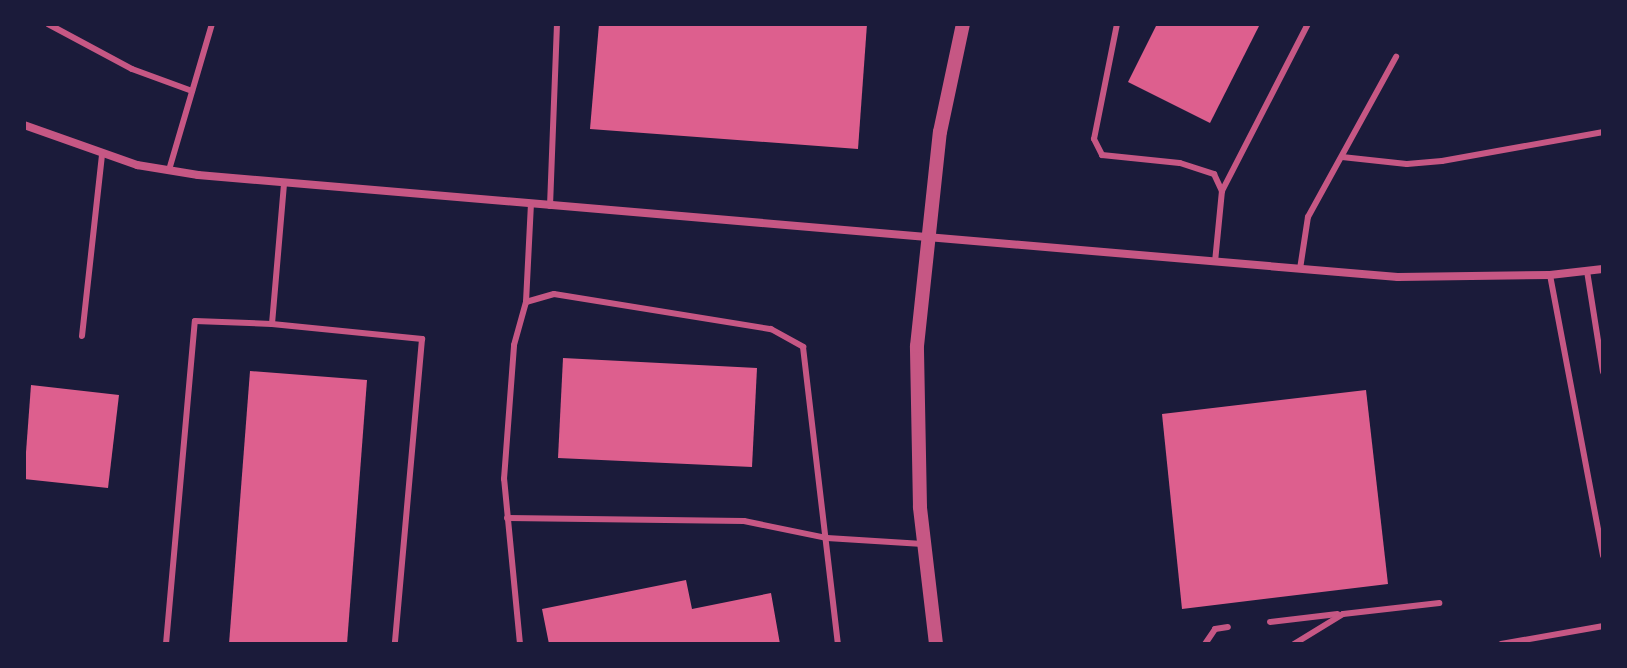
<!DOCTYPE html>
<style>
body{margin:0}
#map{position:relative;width:1627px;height:668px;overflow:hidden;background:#1b1b3a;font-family:Manrope,sans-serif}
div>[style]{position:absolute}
.building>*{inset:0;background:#dd5f8e}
.service>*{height:6px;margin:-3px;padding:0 3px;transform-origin:3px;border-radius:3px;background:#c65784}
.minor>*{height:8px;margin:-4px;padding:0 4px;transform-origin:4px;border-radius:4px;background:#c65784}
.tertiary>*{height:14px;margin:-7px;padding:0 7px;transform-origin:7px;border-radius:7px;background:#c65784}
span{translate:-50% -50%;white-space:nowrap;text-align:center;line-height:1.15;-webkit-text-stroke:7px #1b1b3a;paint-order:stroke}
.frame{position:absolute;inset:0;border:26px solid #1b1b3a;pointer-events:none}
</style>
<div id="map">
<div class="building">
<div style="clip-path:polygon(599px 24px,867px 24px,858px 149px,590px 129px)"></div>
<div style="clip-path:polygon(1157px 24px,1260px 24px,1210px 123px,1128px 82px)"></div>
<div style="clip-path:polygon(563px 358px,757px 368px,752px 467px,558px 458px)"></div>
<div style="clip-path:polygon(250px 371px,367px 380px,347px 644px,229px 644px)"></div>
<div style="clip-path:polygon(31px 385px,119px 395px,108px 488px,24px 479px)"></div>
<div style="clip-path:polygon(1366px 390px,1388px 584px,1182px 609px,1162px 414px)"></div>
<div style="clip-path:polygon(686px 580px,692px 609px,771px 593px,780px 644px,549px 644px,542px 609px)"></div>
</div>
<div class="service">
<div style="left:48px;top:24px;width:95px;rotate:28.2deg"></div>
<div style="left:132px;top:69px;width:64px;rotate:20.1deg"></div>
<div style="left:1117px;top:24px;width:117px;rotate:101.3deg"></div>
<div style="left:1094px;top:139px;width:18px;rotate:63deg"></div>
<div style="left:1102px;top:155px;width:78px;rotate:5.9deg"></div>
<div style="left:1180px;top:163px;width:36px;rotate:18deg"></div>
<div style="left:1214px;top:174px;width:19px;rotate:65deg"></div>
<div style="left:1342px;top:157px;width:65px;rotate:6.1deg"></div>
<div style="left:1407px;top:164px;width:35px;rotate:-5deg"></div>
<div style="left:1442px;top:161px;width:164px;rotate:-10.2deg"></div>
<div style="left:169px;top:170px;width:152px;rotate:-73.6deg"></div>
<div style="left:550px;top:206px;width:182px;rotate:-87.8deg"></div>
<div style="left:1215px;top:262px;width:71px;rotate:-84.4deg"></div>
<div style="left:1222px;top:191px;width:188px;rotate:-62.8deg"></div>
<div style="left:1300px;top:269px;width:53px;rotate:-81.3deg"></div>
<div style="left:1308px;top:217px;width:183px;rotate:-61.2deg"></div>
<div style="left:1587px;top:271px;width:102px;rotate:81deg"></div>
<div style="left:1550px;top:275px;width:286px;rotate:79.3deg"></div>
<div style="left:526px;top:302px;width:29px;rotate:-16deg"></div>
<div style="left:554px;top:294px;width:220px;rotate:9.2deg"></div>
<div style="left:771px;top:329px;width:37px;rotate:29deg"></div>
<div style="left:803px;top:347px;width:299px;rotate:83.3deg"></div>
<div style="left:272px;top:324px;width:151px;rotate:5.7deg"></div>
<div style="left:422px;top:339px;width:306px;rotate:95.1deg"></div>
<div style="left:82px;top:336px;width:182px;rotate:-83.7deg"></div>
<div style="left:507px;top:518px;width:237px;rotate:0.7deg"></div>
<div style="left:744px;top:521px;width:85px;rotate:11.6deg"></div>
<div style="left:827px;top:538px;width:96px;rotate:3.6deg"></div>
<div style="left:1270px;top:622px;width:68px;rotate:-6.7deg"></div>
<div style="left:166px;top:644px;width:324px;rotate:-84.9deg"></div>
<div style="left:195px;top:321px;width:77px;rotate:2.2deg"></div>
<div style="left:272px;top:324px;width:142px;rotate:-85.1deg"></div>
<div style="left:520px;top:644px;width:166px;rotate:-95.5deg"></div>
<div style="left:504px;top:479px;width:134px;rotate:-85.7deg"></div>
<div style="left:514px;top:345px;width:45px;rotate:-74.4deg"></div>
<div style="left:526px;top:302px;width:98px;rotate:-87.1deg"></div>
<div style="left:1205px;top:644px;width:18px;rotate:-56deg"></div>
<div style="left:1215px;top:629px;width:13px;rotate:-9deg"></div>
<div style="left:1294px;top:644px;width:57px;rotate:-31.5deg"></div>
<div style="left:1343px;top:614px;width:97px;rotate:-6.5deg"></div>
<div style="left:1501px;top:644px;width:104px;rotate:-10deg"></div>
</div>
<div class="minor">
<div style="left:24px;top:125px;width:120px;rotate:19.5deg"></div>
<div style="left:137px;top:165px;width:62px;rotate:9.3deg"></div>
<div style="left:198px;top:175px;width:1204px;rotate:4.86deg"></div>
<div style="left:1398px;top:277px;width:152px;rotate:-0.8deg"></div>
<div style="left:1550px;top:275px;width:53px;rotate:-6.5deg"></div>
</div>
<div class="tertiary">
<div style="left:936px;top:644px;width:138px;rotate:-96.7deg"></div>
<div style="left:920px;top:507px;width:161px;rotate:-91.1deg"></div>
<div style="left:917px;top:346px;width:215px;rotate:-83.9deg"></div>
<div style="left:940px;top:132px;width:110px;rotate:-78deg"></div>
</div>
<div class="frame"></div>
</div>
